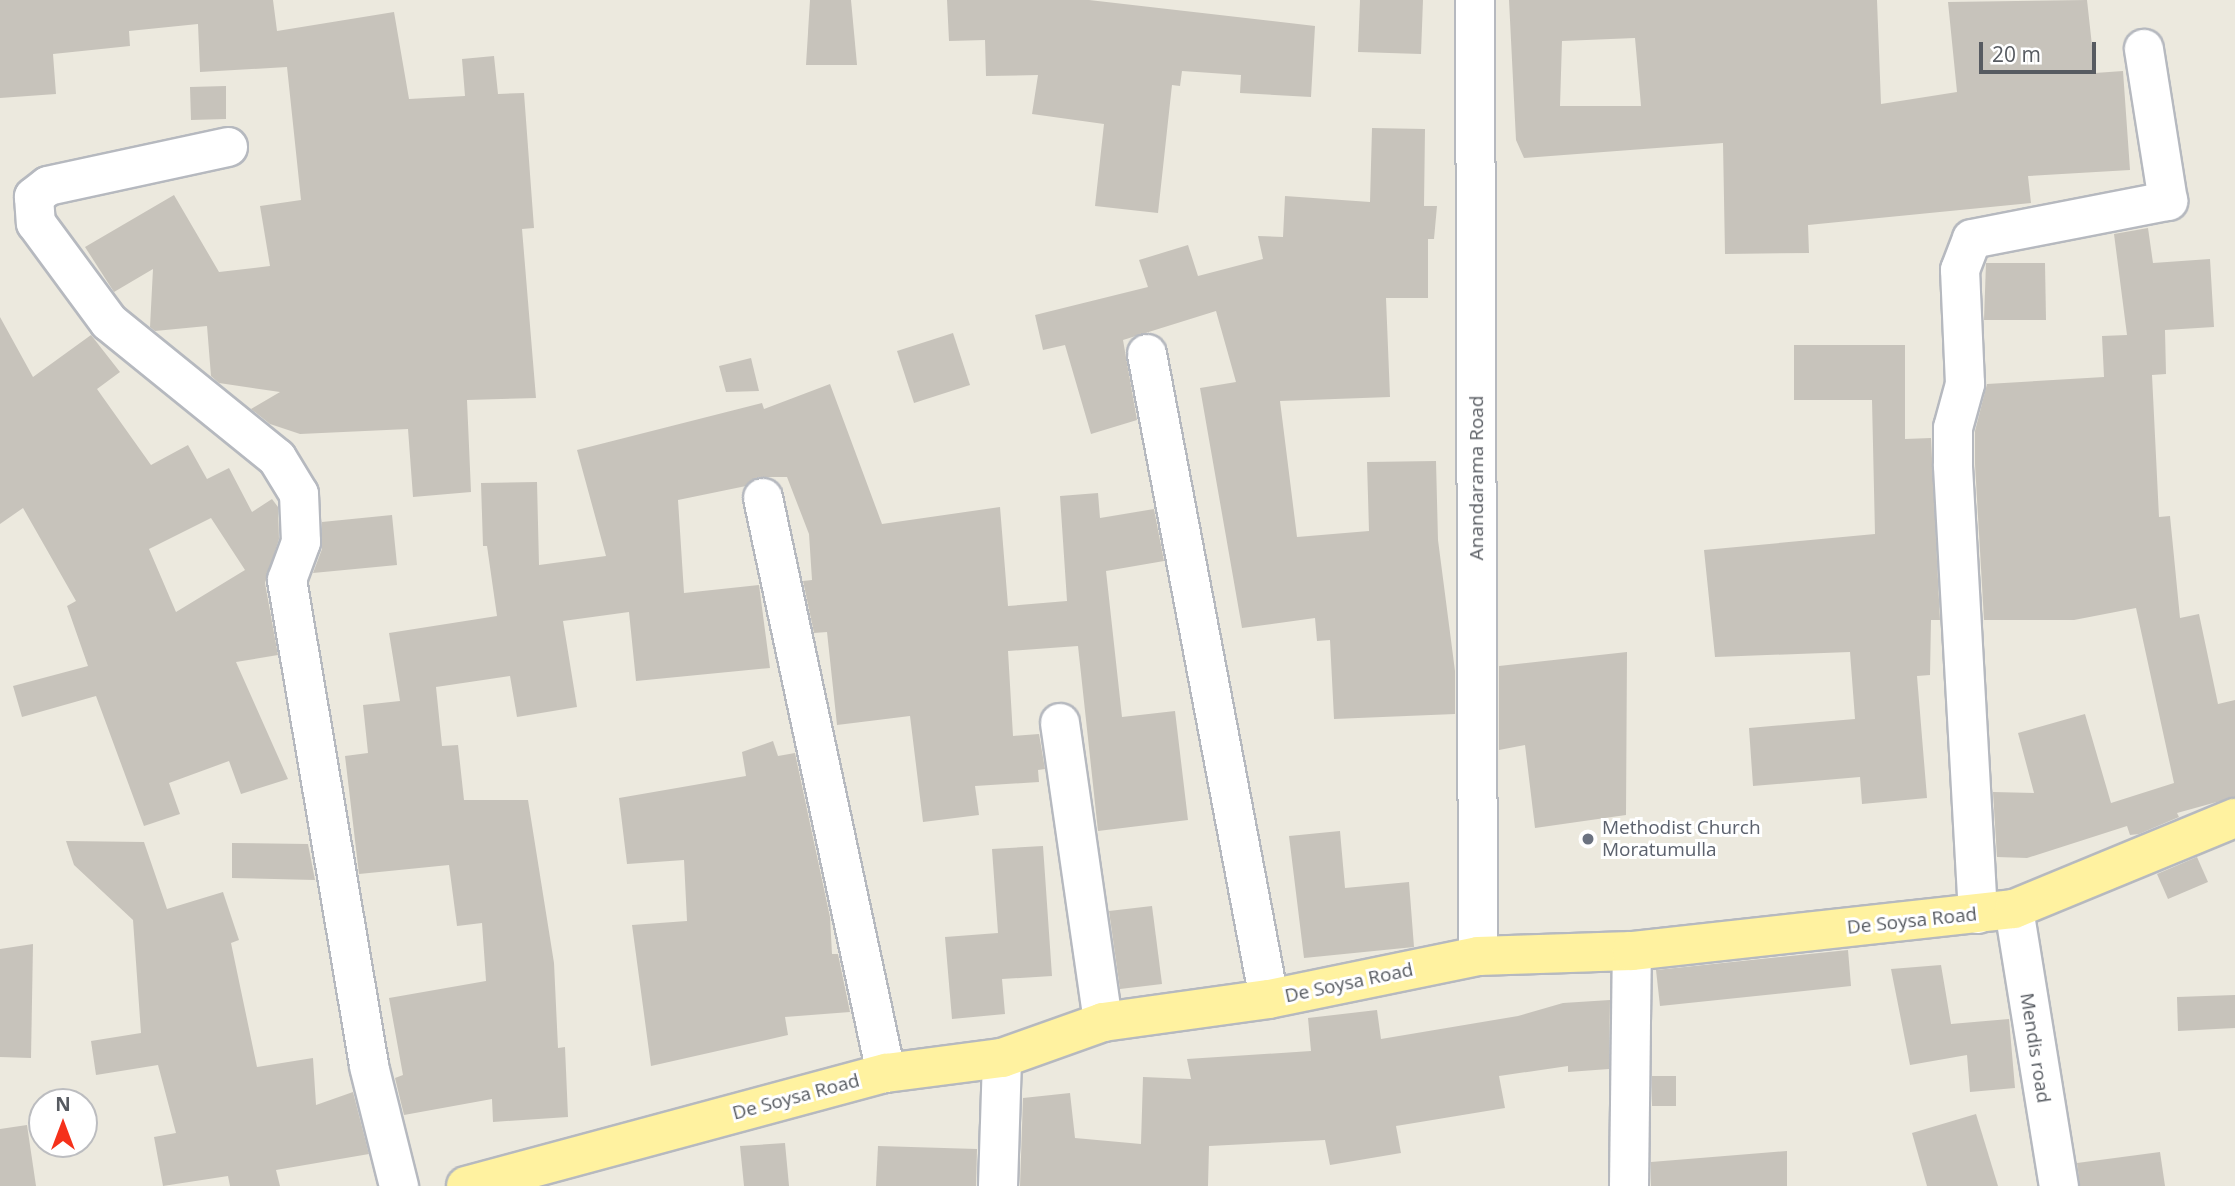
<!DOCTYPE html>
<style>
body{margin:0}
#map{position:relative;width:2235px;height:1186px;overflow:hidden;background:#ece9de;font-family:"Open Sans",sans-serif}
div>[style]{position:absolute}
.building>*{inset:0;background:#c7c3bb}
.roads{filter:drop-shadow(2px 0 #b6b9bf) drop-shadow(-2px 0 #b6b9bf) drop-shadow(0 2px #b6b9bf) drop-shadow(0 -2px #b6b9bf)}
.minor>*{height:38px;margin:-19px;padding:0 19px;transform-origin:19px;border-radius:19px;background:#fff}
.major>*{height:38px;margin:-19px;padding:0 19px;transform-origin:19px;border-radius:19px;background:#fff2a0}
.dots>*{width:19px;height:19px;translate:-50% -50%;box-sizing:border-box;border:4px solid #fff;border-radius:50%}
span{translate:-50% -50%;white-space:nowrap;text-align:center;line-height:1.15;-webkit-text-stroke:6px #fff;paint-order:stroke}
.street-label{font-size:19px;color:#575b61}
.worship-label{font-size:19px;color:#5b616d}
.left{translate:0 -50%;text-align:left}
.north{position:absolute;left:28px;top:1088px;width:70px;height:70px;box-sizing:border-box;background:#fff;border:2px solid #bcbdc0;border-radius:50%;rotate:0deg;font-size:19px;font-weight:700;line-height:28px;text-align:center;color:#575b61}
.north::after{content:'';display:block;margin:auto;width:24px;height:32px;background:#f5311b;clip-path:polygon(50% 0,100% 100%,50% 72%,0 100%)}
.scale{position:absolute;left:1979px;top:42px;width:117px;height:32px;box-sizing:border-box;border:4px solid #575b61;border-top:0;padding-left:9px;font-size:21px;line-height:24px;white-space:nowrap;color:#575b61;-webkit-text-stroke:5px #fff;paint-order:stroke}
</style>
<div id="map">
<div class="building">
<div style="clip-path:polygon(0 0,273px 0,277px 31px,394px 12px,409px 99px,465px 96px,462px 59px,494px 56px,498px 94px,524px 93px,534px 228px,522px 229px,536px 398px,467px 400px,471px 492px,413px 497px,408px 429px,300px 434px,270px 424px,251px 409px,280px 392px,219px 383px,211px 376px,207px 326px,155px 331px,150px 327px,153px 269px,114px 292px,85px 247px,174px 195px,219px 272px,270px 266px,260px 206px,301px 200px,287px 67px,200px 72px,198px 24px,129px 31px,130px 46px,53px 54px,56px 94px,0 98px)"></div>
<div style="clip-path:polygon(810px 0,851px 0,857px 65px,806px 65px)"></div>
<div style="clip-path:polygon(947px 0,1089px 0,1315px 26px,1311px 97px,1240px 93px,1241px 75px,1182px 71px,1180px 86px,1172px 85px,1158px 213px,1095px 206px,1104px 124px,1032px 114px,1038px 75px,986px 76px,985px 40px,949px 41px)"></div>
<div style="clip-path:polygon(1360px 0,1423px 0,1421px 54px,1358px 52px)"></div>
<div style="clip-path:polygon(evenodd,1509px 0,1877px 0,1881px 104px,1957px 92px,1948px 2px,2087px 0,2095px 73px,2123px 71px,2130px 170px,2028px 176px,2031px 203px,1808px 225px,1809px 253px,1725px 254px,1723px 143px,1524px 158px,1516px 140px,1509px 0,1635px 38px,1641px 106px,1560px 106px,1562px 41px,1635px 38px)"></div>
<div style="clip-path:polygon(226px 86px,226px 119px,191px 120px,190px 87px)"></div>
<div style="clip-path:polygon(1372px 128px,1425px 129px,1424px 206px,1437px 206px,1434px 239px,1428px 239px,1428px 298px,1386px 298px,1390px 397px,1280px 401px,1297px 537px,1369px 531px,1367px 462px,1436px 461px,1438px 540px,1455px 671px,1455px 714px,1334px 719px,1330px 640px,1317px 641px,1315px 618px,1242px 628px,1200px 388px,1236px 382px,1216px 311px,1123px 340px,1137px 420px,1091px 434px,1065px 345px,1043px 350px,1035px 315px,1148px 287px,1139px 260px,1188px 245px,1198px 276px,1263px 259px,1258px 236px,1283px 237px,1285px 196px,1370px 202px)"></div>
<div style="clip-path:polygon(2148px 228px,2153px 263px,2210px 259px,2214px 327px,2165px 330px,2166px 374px,2152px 375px,2159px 517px,2170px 516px,2180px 618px,2199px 614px,2218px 704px,2235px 700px,2235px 797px,2177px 813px,2179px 817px,2139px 834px,2130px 835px,2127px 826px,2027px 858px,1997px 857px,1993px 792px,2034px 793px,2018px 733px,2085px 714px,2111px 803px,2174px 783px,2136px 608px,2074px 620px,1984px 620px,1975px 464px,1975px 431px,1987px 384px,2104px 377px,2102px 336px,2127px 335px,2114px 234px)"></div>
<div style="clip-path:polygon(1986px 263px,2045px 263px,2046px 320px,1984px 320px)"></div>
<div style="clip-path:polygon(evenodd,0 317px,33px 377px,91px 335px,120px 372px,97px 389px,151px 465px,188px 445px,207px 479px,229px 468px,252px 512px,272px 499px,278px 507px,279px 539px,265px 583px,278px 655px,236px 662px,288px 779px,241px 794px,229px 761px,169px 783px,180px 814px,144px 826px,96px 696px,22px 717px,13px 686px,88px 666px,67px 606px,76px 601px,23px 508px,0 524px,0 317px,211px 518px,245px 570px,176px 612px,149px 549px,211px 518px)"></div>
<div style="clip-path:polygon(953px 333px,970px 385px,914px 403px,897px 351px)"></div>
<div style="clip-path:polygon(1794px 345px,1905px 345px,1905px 439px,1931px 438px,1940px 620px,1931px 620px,1930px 675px,1917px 676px,1927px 798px,1862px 804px,1860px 777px,1753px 786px,1749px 728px,1855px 719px,1850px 652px,1715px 657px,1704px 550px,1875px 534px,1872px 400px,1794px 400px)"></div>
<div style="clip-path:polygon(751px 358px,759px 391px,726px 392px,719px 366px)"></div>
<div style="clip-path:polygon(830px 384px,882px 524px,1000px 507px,1008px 606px,1067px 601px,1060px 496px,1098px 493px,1100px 518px,1154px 509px,1164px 561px,1106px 571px,1122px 717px,1175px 711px,1188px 820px,1098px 831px,1078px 646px,1008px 651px,1013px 736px,1039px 734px,1045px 769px,1038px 770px,1039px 782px,975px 786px,979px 815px,923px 822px,910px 716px,837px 725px,827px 632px,814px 633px,803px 581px,812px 580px,809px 534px,787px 477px,758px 477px,746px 486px,678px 500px,684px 593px,759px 585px,770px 668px,636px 681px,629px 612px,563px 621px,577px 707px,517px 717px,510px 676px,436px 687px,442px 746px,458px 745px,464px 800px,528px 800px,554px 963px,558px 1048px,565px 1047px,568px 1117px,493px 1122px,492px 1099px,404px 1115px,395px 1078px,403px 1075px,389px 998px,486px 981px,482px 923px,457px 926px,449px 865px,359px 874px,345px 756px,368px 753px,363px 705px,400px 701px,389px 633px,497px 616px,487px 546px,483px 546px,481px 483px,537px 482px,539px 565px,606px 556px,577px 450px,762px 403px,764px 409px)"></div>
<div style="clip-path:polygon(392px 515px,397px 565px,313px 573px,322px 549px,322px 522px)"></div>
<div style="clip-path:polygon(1627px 652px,1626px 815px,1535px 828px,1525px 745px,1499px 750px,1499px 666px)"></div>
<div style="clip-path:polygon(773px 741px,778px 756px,795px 753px,830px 917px,832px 954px,838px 954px,850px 1012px,785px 1017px,788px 1035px,651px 1066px,632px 925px,687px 921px,684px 860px,627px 864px,619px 798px,746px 776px,742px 752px)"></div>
<div style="clip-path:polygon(1340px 831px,1345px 888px,1409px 882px,1414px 947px,1304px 958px,1289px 836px)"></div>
<div style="clip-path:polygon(66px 841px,144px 842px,167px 909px,223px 892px,239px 940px,231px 943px,257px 1067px,313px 1058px,316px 1105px,353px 1092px,369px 1154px,276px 1170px,280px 1186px,230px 1186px,228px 1176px,163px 1186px,154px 1137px,176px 1133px,158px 1065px,96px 1075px,91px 1041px,141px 1033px,133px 920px,74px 865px)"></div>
<div style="clip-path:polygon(232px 843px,308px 844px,315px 880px,232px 878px)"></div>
<div style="clip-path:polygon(1043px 846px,1052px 976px,1002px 979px,1005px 1014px,952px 1019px,945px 937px,998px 933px,992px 849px)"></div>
<div style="clip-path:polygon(2197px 857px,2208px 882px,2168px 899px,2157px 874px)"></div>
<div style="clip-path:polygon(1152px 906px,1162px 984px,1120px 989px,1109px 911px)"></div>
<div style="clip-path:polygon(33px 944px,31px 1058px,0 1057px,0 949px)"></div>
<div style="clip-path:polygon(1848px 950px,1851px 986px,1660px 1006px,1656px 970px)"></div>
<div style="clip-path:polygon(1941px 965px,1951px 1024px,2009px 1019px,2015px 1088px,1970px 1092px,1967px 1055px,1910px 1065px,1891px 969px)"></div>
<div style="clip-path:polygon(2235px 995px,2235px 1028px,2178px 1031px,2177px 997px)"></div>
<div style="clip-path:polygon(1610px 1000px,1609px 1069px,1568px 1072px,1568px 1066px,1499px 1076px,1505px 1108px,1396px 1126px,1401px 1153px,1330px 1165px,1325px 1140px,1209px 1146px,1208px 1186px,1020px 1186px,1023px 1098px,1070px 1093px,1075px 1138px,1141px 1144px,1143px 1077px,1191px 1079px,1187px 1059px,1311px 1051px,1308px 1018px,1377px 1010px,1381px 1039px,1518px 1016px,1563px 1003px)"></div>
<div style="clip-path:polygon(1652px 1076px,1676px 1076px,1676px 1106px,1652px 1106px)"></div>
<div style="clip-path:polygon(1976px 1114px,1998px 1186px,1927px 1186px,1912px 1133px)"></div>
<div style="clip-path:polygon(27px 1125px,36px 1186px,0 1186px,0 1129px)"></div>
<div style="clip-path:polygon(785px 1143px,789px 1186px,744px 1186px,740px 1146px)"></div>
<div style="clip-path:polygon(878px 1146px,977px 1149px,976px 1186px,876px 1186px)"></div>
<div style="clip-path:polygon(1787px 1151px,1787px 1186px,1651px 1186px,1651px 1162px)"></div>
<div style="clip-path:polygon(2160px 1152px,2165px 1186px,2080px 1186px,2077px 1163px)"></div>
</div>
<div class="roads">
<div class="minor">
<div style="left:1475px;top:0;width:956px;rotate:89.82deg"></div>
<div style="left:228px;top:147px;width:184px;rotate:167.8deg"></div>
<div style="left:48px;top:186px;width:18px;rotate:142deg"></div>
<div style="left:34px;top:197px;width:26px;rotate:86deg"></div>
<div style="left:36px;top:223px;width:123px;rotate:53.6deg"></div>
<div style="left:109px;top:322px;width:216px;rotate:39deg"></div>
<div style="left:277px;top:458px;width:42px;rotate:58.6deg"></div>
<div style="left:299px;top:494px;width:48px;rotate:87.6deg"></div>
<div style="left:301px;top:542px;width:40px;rotate:110.2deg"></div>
<div style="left:287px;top:580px;width:493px;rotate:80.4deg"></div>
<div style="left:369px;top:1066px;width:124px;rotate:76deg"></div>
<div style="left:1147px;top:354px;width:656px;rotate:79.29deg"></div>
<div style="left:763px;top:498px;width:588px;rotate:77.93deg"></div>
<div style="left:1060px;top:723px;width:302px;rotate:81.8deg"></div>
<div style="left:2014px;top:909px;width:281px;rotate:80.8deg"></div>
<div style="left:1978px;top:914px;width:450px;rotate:-93.2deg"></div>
<div style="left:1953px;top:465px;width:37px;rotate:-90deg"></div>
<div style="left:1953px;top:428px;width:46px;rotate:-74.7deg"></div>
<div style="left:1965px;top:384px;width:114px;rotate:-92.5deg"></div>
<div style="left:1960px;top:270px;width:33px;rotate:-69deg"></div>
<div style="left:1972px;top:239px;width:200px;rotate:-11deg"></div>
<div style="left:2168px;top:201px;width:154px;rotate:-99deg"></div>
<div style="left:998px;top:1186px;width:128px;rotate:-88.2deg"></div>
<div style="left:1629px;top:1186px;width:235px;rotate:-89.3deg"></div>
</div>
<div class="major">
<div style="left:466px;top:1186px;width:435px;rotate:-15.1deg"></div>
<div style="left:886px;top:1073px;width:117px;rotate:-7.4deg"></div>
<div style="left:1002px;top:1058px;width:107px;rotate:-19.6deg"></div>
<div style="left:1103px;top:1022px;width:168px;rotate:-7.9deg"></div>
<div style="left:1269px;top:999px;width:213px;rotate:-11.6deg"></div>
<div style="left:1478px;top:956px;width:154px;rotate:-1.9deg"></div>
<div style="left:1632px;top:951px;width:384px;rotate:-6.3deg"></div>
<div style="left:2014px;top:909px;width:239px;rotate:-22.4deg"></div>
</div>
</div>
<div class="dots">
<div style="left:1588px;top:839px;background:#6b7280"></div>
</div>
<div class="street-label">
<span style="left:1477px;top:478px;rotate:-90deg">Anandarama Road</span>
<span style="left:1912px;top:921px;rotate:-6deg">De Soysa Road</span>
<span style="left:1349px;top:983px;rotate:-12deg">De Soysa Road</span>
<span style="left:2035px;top:1048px;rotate:81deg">Mendis road</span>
<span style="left:796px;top:1097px;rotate:-15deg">De Soysa Road</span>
</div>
<div class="worship-label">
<span class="left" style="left:1602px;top:839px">Methodist Church<br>Moratumulla</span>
</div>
<div class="north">N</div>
<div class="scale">20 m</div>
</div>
